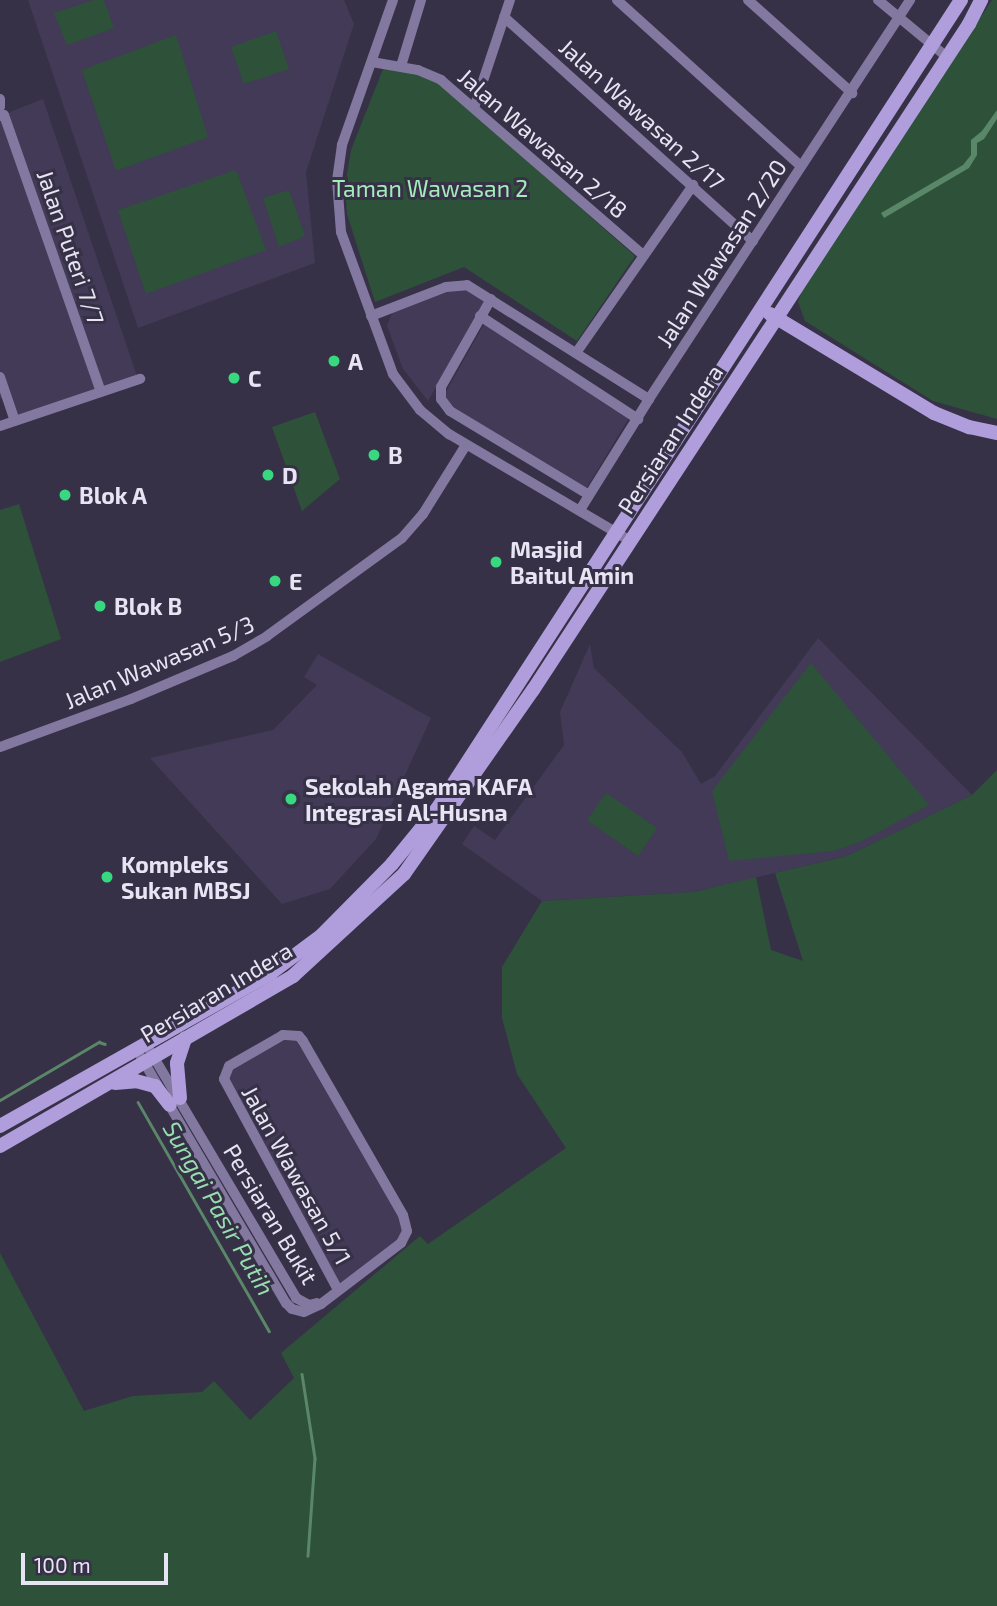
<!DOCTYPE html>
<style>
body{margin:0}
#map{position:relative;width:997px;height:1606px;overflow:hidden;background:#373147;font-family:"Exo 2",sans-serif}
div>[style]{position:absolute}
.built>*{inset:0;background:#423a56}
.green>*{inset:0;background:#2e513a}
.water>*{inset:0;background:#598768}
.stream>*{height:2.5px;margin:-1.25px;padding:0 1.25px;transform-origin:1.25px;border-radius:1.25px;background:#598768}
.street>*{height:10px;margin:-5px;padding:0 5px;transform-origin:5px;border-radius:5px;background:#83789f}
.secondary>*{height:14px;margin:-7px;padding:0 7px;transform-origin:7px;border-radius:7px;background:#af9edb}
.dots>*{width:19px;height:19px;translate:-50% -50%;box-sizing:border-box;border:4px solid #373147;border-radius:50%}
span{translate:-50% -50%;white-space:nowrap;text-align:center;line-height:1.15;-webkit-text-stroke:6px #373147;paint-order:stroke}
.street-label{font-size:23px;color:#e8e4f3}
.park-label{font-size:23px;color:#a3ecba}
.poi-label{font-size:23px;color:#e8e4f3;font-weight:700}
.left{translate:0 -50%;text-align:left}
.water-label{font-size:24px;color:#96dead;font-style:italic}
.scale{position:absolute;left:21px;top:1553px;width:147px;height:32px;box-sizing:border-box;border:4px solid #e8e4f3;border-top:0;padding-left:9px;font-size:21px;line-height:24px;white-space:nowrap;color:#e8e4f3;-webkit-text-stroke:5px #373147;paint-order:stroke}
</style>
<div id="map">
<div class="built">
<div style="clip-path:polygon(28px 0,344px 0,354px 24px,306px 172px,315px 263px,138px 328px)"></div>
<div style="clip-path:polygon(43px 99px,137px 376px,16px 417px,9px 395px,0 398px,0 120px,8px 117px,10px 112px)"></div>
<div style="clip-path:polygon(462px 287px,486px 300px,428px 401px,403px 369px,387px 326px,393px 311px)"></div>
<div style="clip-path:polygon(484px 324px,629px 418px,586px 489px,450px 406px,444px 395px)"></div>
<div style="clip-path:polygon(818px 638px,972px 795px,847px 856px,694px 892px,542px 901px,462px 844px,474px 826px,495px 840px,564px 745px,560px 712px,590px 644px,594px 668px,682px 752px,701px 784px,715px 776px)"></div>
<div style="clip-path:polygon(318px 654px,431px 718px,376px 839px,330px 889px,282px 904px,150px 758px,273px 730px,317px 685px,304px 677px)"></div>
<div style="clip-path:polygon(296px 1039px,400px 1219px,403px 1230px,402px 1237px,340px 1284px,227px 1082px,231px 1070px,285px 1040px)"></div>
</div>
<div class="green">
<div style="clip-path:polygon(93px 0,104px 0,114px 28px,67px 45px,54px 13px)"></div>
<div style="clip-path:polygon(992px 0,997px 0,997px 419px,933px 401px,805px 321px,798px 302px,801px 293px)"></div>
<div style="clip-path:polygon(276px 31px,289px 69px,244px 84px,231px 47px)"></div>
<div style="clip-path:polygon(176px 35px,208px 137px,116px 171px,82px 70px)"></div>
<div style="clip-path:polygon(383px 69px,416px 73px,439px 83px,635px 256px,577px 341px,464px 267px,375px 302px,347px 214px,345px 186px,351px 150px)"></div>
<div style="clip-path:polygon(236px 170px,266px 250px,146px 294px,118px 210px)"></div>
<div style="clip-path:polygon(289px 190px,305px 236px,279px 247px,263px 198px)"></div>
<div style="clip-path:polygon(315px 412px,340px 479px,302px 511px,272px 427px)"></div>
<div style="clip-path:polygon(19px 504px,61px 639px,0 662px,0 510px)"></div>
<div style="clip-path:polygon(811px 663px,929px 805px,860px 842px,833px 851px,729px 861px,712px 791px)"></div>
<div style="clip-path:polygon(997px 770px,997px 1606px,0 1606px,0 1253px,84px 1411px,133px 1396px,202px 1392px,214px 1381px,250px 1420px,294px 1378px,281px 1353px,420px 1236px,428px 1244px,566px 1148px,517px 1074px,502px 1018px,502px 967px,542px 901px,694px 892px,756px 877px,771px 950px,803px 961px,775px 873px,847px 856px,972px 795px)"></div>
<div style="clip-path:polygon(606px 793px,657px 828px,638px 856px,587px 820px)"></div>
</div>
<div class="water">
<div style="clip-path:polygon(997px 110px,997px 119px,984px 139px,977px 143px,977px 155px,969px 168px,884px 218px,881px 213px,963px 165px,971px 155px,971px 140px,982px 131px)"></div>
</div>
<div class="stream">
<div style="left:0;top:1100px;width:115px;rotate:-30.4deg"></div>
<div style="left:99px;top:1042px;width:6px;rotate:18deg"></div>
<div style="left:138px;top:1102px;width:264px;rotate:60.2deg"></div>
<div style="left:302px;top:1374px;width:85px;rotate:81.2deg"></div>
<div style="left:315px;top:1458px;width:98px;rotate:94.1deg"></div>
</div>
<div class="street">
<div style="left:393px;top:0;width:154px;rotate:109.4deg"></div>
<div style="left:342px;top:145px;width:35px;rotate:98deg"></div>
<div style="left:337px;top:180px;width:52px;rotate:85.6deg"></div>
<div style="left:341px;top:232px;width:151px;rotate:69.9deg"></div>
<div style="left:393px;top:374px;width:45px;rotate:53.1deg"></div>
<div style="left:420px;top:410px;width:38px;rotate:40deg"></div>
<div style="left:449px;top:434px;width:211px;rotate:30.5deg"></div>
<div style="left:617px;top:0;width:248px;rotate:42.1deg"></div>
<div style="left:748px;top:0;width:140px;rotate:41.8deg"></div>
<div style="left:878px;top:0;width:89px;rotate:39.6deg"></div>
<div style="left:504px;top:17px;width:335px;rotate:42deg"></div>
<div style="left:372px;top:62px;width:47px;rotate:9.9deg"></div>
<div style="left:418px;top:70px;width:25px;rotate:23deg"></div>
<div style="left:441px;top:80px;width:267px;rotate:40.9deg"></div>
<div style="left:401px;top:66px;width:69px;rotate:-73.1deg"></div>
<div style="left:0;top:99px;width:8px;rotate:90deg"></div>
<div style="left:474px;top:108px;width:114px;rotate:-71.6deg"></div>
<div style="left:0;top:116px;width:4px;rotate:-14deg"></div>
<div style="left:4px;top:115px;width:293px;rotate:70.7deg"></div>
<div style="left:491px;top:299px;width:101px;rotate:119.6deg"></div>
<div style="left:441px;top:387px;width:12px;rotate:90deg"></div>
<div style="left:441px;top:399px;width:15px;rotate:53deg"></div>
<div style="left:450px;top:411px;width:162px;rotate:31.1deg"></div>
<div style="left:371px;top:316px;width:80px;rotate:-21.1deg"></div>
<div style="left:446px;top:287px;width:21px;rotate:-5deg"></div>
<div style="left:467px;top:285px;width:215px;rotate:32.1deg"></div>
<div style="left:480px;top:316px;width:189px;rotate:33.1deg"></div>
<div style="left:576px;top:353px;width:205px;rotate:-55.1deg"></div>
<div style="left:0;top:377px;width:46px;rotate:71.2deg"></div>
<div style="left:0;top:426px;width:148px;rotate:-18.6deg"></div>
<div style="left:580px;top:510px;width:131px;rotate:-58.1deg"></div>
<div style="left:649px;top:399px;width:477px;rotate:-56.8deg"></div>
<div style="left:0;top:747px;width:140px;rotate:-20.1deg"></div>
<div style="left:131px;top:699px;width:111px;rotate:-22.9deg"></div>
<div style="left:233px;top:656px;width:39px;rotate:-30deg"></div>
<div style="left:267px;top:636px;width:167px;rotate:-36deg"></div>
<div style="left:402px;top:538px;width:32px;rotate:-49deg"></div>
<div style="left:423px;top:514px;width:81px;rotate:-58.1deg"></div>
<div style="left:146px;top:1044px;width:295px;rotate:59.4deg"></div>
<div style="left:296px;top:1298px;width:15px;rotate:28deg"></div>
<div style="left:309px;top:1305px;width:8px;rotate:-14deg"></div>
<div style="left:141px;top:1057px;width:286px;rotate:59.5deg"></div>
<div style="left:286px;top:1303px;width:8px;rotate:45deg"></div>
<div style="left:292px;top:1309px;width:12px;rotate:14deg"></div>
<div style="left:304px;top:1312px;width:19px;rotate:-25deg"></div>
<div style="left:321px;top:1304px;width:101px;rotate:-37.3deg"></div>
<div style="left:401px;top:1243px;width:13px;rotate:-63deg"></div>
<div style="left:407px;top:1231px;width:16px;rotate:-104deg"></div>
<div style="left:403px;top:1215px;width:201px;rotate:-119.9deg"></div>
<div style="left:303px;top:1041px;width:6px;rotate:-129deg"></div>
<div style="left:299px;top:1036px;width:16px;rotate:-176deg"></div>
<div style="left:283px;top:1035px;width:62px;rotate:150.1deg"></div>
<div style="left:229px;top:1066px;width:14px;rotate:111deg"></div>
<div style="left:224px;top:1079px;width:240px;rotate:61.6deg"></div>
</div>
<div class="secondary">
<div style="left:770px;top:314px;width:192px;rotate:31.1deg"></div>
<div style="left:934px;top:413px;width:38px;rotate:22deg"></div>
<div style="left:969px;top:427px;width:29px;rotate:12deg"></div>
<div style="left:115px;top:1083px;width:21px;rotate:-5deg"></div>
<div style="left:136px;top:1081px;width:20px;rotate:15deg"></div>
<div style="left:155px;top:1086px;width:24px;rotate:52deg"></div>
<div style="left:180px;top:1098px;width:35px;rotate:-95deg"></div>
<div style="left:177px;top:1063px;width:26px;rotate:-72deg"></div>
<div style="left:0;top:1126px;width:311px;rotate:-29.4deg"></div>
<div style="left:271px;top:973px;width:64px;rotate:-36.7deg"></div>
<div style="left:322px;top:935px;width:100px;rotate:-45.4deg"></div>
<div style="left:392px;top:864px;width:71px;rotate:-50.7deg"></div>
<div style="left:437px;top:809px;width:964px;rotate:-57.07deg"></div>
<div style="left:0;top:1146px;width:339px;rotate:-30.1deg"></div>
<div style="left:293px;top:976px;width:151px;rotate:-42.6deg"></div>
<div style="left:404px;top:874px;width:225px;rotate:-55deg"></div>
<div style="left:533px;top:690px;width:796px;rotate:-56.79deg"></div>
<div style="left:969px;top:24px;width:27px;rotate:-63deg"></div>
</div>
<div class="dots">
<div style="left:334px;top:361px;background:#38d880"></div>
<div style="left:234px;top:378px;background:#38d880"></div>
<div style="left:374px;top:455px;background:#38d880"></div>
<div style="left:268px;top:475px;background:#38d880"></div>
<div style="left:65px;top:495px;background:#38d880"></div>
<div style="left:496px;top:562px;background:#38d880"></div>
<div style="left:275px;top:581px;background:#38d880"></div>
<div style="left:100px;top:606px;background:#38d880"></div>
<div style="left:291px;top:799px;background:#38d880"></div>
<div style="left:107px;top:877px;background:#38d880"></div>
</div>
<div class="street-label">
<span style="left:642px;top:114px;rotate:42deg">Jalan Wawasan 2/17</span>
<span style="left:543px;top:143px;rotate:41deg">Jalan Wawasan 2/18</span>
<span style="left:71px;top:247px;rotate:71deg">Jalan Puteri 7/7</span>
<span style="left:721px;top:253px;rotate:-57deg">Jalan Wawasan 2/20</span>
<span style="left:670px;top:439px;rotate:-57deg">Persiaran Indera</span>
<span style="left:159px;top:662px;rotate:-23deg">Jalan Wawasan 5/3</span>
<span style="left:216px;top:992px;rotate:-31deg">Persiaran Indera</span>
<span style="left:297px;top:1175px;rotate:61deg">Jalan Wawasan 5/1</span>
<span style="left:271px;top:1214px;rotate:59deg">Persiaran Bukit</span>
</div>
<div class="park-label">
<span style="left:430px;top:188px">Taman Wawasan 2</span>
</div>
<div class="poi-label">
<span class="left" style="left:348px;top:361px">A</span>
<span class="left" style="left:248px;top:378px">C</span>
<span class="left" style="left:388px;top:455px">B</span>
<span class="left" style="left:282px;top:475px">D</span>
<span class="left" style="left:79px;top:495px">Blok A</span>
<span class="left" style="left:510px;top:562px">Masjid<br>Baitul Amin</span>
<span class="left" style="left:289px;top:581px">E</span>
<span class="left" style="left:114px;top:606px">Blok B</span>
<span class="left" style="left:305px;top:799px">Sekolah Agama KAFA<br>Integrasi Al-Husna</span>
<span class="left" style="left:121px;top:877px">Kompleks<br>Sukan MBSJ</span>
</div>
<div class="water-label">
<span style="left:219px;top:1208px;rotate:60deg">Sungai Pasir Putih</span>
</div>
<div class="scale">100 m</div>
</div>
